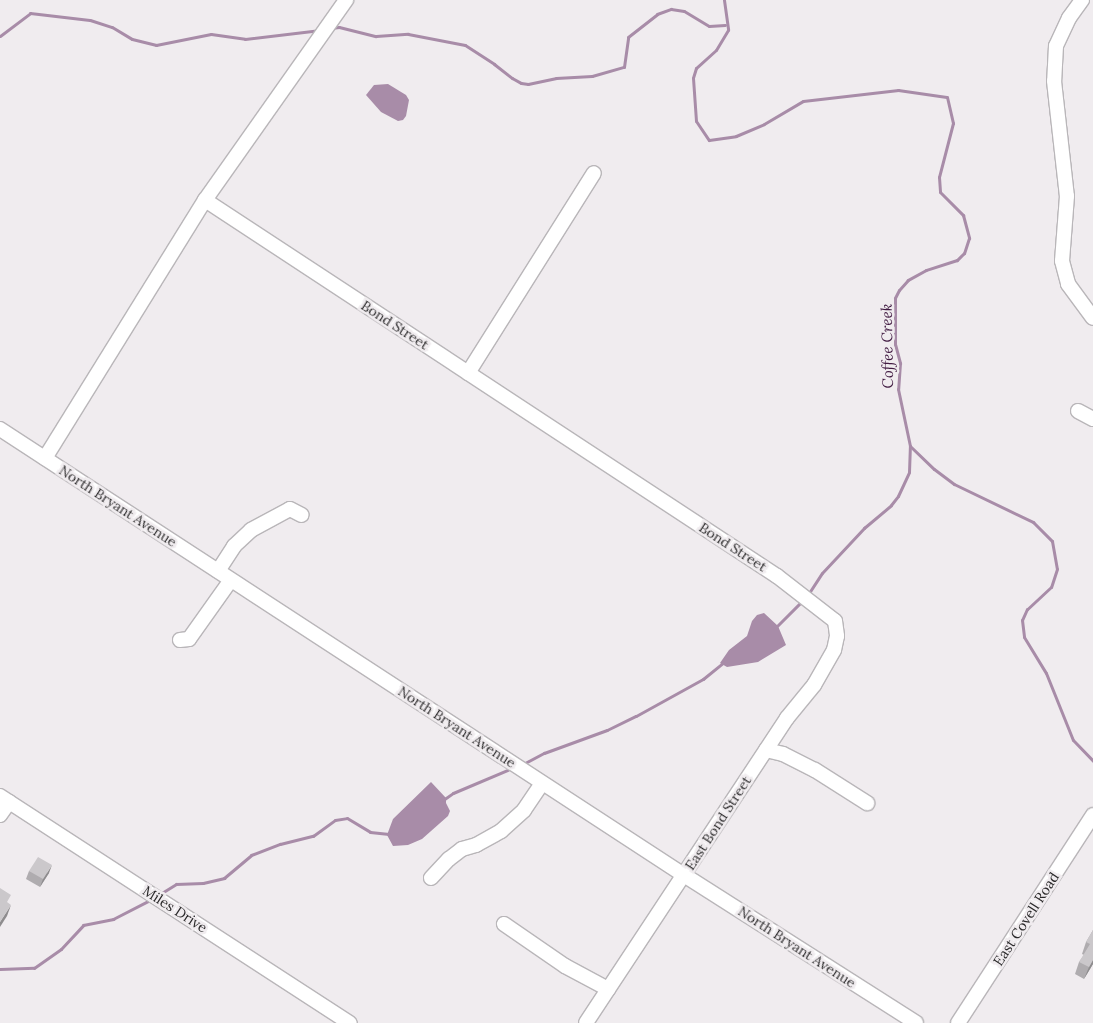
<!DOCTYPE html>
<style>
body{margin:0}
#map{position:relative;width:1093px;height:1023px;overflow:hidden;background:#f0ecef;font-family:Lora,serif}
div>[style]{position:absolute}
.water>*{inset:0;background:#a88ca8}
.stream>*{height:3px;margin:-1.5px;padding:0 1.5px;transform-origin:1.5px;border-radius:1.5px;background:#a88ca8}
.roads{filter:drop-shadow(1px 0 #b9b6b9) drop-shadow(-1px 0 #b9b6b9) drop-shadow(0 1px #b9b6b9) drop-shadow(0 -1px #b9b6b9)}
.minor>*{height:14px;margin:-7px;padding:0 7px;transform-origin:7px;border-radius:7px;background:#fff}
.wall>*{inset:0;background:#afacaf}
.shaded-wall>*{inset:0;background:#8e8c8e}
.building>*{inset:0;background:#cbc8cb}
span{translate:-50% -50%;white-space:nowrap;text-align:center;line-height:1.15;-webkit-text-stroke:5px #f0ecef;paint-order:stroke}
.street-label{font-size:14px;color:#2b2a2b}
.water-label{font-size:15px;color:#411b42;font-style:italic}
</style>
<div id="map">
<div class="water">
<div style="clip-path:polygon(388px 84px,406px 95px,409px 100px,406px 116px,403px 120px,398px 121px,381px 112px,366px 95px,374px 85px)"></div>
<div style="clip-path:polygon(764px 613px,778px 626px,786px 645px,758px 662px,727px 667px,720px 663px,729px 650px,747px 636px,752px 621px,757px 615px)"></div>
<div style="clip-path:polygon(431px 782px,446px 798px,446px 803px,450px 811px,448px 816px,422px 839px,408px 845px,393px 846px,387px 835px,393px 819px)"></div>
</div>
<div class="stream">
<div style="left:724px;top:0;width:30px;rotate:82deg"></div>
<div style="left:728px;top:30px;width:23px;rotate:121deg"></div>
<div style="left:716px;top:50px;width:27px;rotate:138deg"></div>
<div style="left:696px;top:68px;width:10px;rotate:107deg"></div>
<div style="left:693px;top:78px;width:43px;rotate:86deg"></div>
<div style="left:696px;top:121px;width:23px;rotate:56deg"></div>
<div style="left:709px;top:140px;width:27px;rotate:-8deg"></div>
<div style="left:736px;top:136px;width:30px;rotate:-23deg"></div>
<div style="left:764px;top:124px;width:45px;rotate:-30.5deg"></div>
<div style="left:803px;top:101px;width:96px;rotate:-6.6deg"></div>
<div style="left:898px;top:90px;width:49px;rotate:8.1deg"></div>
<div style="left:947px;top:97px;width:27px;rotate:77deg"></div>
<div style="left:953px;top:123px;width:56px;rotate:104.5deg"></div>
<div style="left:939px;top:177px;width:15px;rotate:86deg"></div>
<div style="left:940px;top:192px;width:33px;rotate:45deg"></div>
<div style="left:963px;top:215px;width:24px;rotate:75deg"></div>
<div style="left:969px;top:238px;width:16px;rotate:108deg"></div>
<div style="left:964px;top:253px;width:10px;rotate:135deg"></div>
<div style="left:957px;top:260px;width:33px;rotate:162deg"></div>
<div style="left:926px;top:270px;width:21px;rotate:151deg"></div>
<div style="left:908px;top:280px;width:13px;rotate:132deg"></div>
<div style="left:899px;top:290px;width:9px;rotate:117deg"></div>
<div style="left:895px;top:298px;width:46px;rotate:90deg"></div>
<div style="left:895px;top:344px;width:20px;rotate:75deg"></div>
<div style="left:900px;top:363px;width:26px;rotate:94deg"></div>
<div style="left:898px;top:389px;width:58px;rotate:78.1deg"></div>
<div style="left:910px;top:446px;width:33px;rotate:44deg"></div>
<div style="left:934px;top:469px;width:25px;rotate:37deg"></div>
<div style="left:954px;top:484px;width:88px;rotate:25.7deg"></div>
<div style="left:1033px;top:522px;width:27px;rotate:45deg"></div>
<div style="left:1052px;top:541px;width:28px;rotate:80deg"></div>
<div style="left:1057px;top:569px;width:19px;rotate:108deg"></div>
<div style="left:1051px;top:587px;width:33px;rotate:137deg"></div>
<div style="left:1027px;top:609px;width:12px;rotate:114deg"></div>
<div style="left:1022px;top:620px;width:17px;rotate:83deg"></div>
<div style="left:1024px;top:637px;width:42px;rotate:58.6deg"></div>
<div style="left:1046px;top:673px;width:72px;rotate:68.1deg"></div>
<div style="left:1073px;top:740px;width:29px;rotate:46deg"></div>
<div style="left:331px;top:28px;width:8px;rotate:-7deg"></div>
<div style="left:339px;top:27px;width:38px;rotate:14deg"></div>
<div style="left:376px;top:36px;width:32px;rotate:-4deg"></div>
<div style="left:408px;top:34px;width:58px;rotate:10.9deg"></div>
<div style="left:465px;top:45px;width:35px;rotate:33deg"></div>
<div style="left:494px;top:64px;width:23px;rotate:38deg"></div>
<div style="left:512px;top:78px;width:10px;rotate:29deg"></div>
<div style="left:521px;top:83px;width:7px;rotate:8deg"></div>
<div style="left:528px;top:84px;width:29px;rotate:-12deg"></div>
<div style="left:556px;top:78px;width:36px;rotate:-3deg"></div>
<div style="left:592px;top:76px;width:33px;rotate:-16deg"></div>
<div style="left:624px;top:67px;width:30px;rotate:-82deg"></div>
<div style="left:628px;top:37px;width:37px;rotate:-38deg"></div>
<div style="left:657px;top:14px;width:15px;rotate:-20deg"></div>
<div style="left:671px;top:9px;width:13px;rotate:9deg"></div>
<div style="left:684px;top:11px;width:29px;rotate:31deg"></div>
<div style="left:709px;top:26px;width:16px;rotate:-4deg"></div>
<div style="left:0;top:36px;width:38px;rotate:-37deg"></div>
<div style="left:30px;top:13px;width:60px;rotate:6.7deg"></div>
<div style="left:90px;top:20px;width:23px;rotate:18deg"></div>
<div style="left:112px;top:27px;width:23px;rotate:31deg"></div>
<div style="left:132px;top:39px;width:25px;rotate:14deg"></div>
<div style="left:156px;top:45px;width:56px;rotate:-11.3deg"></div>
<div style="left:211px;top:34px;width:34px;rotate:8deg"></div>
<div style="left:245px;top:39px;width:76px;rotate:-6.8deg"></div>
<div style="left:807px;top:596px;width:27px;rotate:-57deg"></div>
<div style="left:822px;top:573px;width:62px;rotate:-47deg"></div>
<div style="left:864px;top:528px;width:35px;rotate:-40deg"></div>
<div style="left:891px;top:505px;width:11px;rotate:-52deg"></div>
<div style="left:898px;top:496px;width:26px;rotate:-65deg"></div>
<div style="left:909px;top:472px;width:26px;rotate:-88deg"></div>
<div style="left:776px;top:627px;width:38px;rotate:-45deg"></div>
<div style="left:523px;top:764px;width:24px;rotate:-28deg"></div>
<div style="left:544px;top:753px;width:67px;rotate:-20.1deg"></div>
<div style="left:607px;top:730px;width:32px;rotate:-26deg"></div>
<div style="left:636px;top:716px;width:77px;rotate:-28.9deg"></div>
<div style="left:703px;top:679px;width:26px;rotate:-39deg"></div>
<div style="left:443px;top:800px;width:12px;rotate:-35deg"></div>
<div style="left:453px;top:793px;width:64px;rotate:-23deg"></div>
<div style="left:160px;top:894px;width:19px;rotate:-32deg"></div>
<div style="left:176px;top:884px;width:27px;rotate:-2deg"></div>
<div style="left:203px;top:883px;width:22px;rotate:-13deg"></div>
<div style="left:224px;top:878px;width:35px;rotate:-40deg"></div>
<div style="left:251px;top:855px;width:31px;rotate:-21deg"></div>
<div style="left:280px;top:844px;width:34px;rotate:-14deg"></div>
<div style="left:313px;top:836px;width:27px;rotate:-36deg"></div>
<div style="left:335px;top:820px;width:12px;rotate:-9deg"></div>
<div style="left:347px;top:818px;width:27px;rotate:31deg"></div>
<div style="left:370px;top:832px;width:19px;rotate:6deg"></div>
<div style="left:0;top:969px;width:34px;rotate:-2deg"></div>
<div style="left:34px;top:968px;width:33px;rotate:-35deg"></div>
<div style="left:61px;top:949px;width:33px;rotate:-47deg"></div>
<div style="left:83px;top:925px;width:31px;rotate:-11deg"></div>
<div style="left:113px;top:919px;width:44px;rotate:-27.1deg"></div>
</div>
<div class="roads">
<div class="minor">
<div style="left:1082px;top:0;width:22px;rotate:126deg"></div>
<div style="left:1069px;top:18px;width:31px;rotate:115deg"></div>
<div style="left:1056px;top:46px;width:35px;rotate:93deg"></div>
<div style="left:1054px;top:81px;width:116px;rotate:83.6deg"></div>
<div style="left:1067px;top:196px;width:65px;rotate:94.4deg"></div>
<div style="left:1062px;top:261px;width:24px;rotate:75deg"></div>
<div style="left:1068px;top:284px;width:42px;rotate:53.7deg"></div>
<div style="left:205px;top:200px;width:685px;rotate:33.32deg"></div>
<div style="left:777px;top:576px;width:73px;rotate:37.8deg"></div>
<div style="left:835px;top:621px;width:15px;rotate:82deg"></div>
<div style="left:837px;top:636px;width:14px;rotate:102deg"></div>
<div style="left:834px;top:650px;width:40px;rotate:119.7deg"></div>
<div style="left:814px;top:685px;width:43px;rotate:129.3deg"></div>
<div style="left:787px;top:718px;width:365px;rotate:123.4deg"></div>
<div style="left:468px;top:373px;width:236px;rotate:-57.8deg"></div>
<div style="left:1078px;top:411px;width:17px;rotate:28deg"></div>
<div style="left:0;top:429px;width:817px;rotate:33.11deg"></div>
<div style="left:684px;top:875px;width:275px;rotate:32.5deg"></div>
<div style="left:45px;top:458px;width:304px;rotate:-58.2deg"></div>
<div style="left:205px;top:200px;width:245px;rotate:-54.8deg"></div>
<div style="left:218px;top:571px;width:30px;rotate:-57deg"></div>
<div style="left:234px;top:546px;width:23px;rotate:-43deg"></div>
<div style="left:251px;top:530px;width:44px;rotate:-28.3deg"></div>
<div style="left:290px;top:509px;width:13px;rotate:27deg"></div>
<div style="left:180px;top:640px;width:9px;rotate:-6deg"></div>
<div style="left:189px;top:639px;width:72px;rotate:-54.6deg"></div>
<div style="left:766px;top:750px;width:17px;rotate:13deg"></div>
<div style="left:783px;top:754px;width:36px;rotate:27deg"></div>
<div style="left:815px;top:770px;width:62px;rotate:32.4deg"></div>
<div style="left:0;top:796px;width:417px;rotate:33deg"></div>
<div style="left:0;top:815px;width:16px;rotate:-55deg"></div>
<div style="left:431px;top:878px;width:26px;rotate:-47deg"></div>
<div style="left:449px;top:859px;width:16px;rotate:-38deg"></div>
<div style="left:462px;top:849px;width:15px;rotate:-16deg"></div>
<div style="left:476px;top:845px;width:29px;rotate:-29deg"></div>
<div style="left:501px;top:831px;width:31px;rotate:-42deg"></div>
<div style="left:524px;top:810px;width:32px;rotate:-56deg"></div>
<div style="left:504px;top:924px;width:74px;rotate:34.5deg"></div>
<div style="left:565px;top:966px;width:49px;rotate:28.1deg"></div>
<div style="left:958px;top:1023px;width:248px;rotate:-57deg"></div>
</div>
</div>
<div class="wall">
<div style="clip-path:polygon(29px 871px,49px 873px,40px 887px,26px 879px)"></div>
<div style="clip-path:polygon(1093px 930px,1093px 964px,1084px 979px,1075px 974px,1079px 962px,1084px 955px,1082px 954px,1086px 942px)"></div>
</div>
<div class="shaded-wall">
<div style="clip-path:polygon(52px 865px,49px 873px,40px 887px,43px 879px)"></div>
<div style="clip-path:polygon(11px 905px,7px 916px,0 927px,0 922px)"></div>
<div style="clip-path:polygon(1093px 960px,1093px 964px,1084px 979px,1089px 967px)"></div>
</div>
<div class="building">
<div style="clip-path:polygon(38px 857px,52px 865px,43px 879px,29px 871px)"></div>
<div style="clip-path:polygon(0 888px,11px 895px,7px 902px,11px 905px,0 922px)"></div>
<div style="clip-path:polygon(1093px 930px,1093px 960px,1089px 967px,1079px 962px,1090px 944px,1086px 942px)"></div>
</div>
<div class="street-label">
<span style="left:395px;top:325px;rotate:33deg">Bond Street</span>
<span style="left:118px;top:506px;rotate:33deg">North Bryant Avenue</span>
<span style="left:733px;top:547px;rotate:33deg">Bond Street</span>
<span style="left:457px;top:727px;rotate:33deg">North Bryant Avenue</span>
<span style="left:718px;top:823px;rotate:-57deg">East Bond Street</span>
<span style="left:175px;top:909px;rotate:33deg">Miles Drive</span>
<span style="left:1026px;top:919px;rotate:-57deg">East Covell Road</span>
<span style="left:797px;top:947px;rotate:33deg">North Bryant Avenue</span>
</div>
<div class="water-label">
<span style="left:887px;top:346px;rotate:-91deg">Coffee Creek</span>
</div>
</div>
